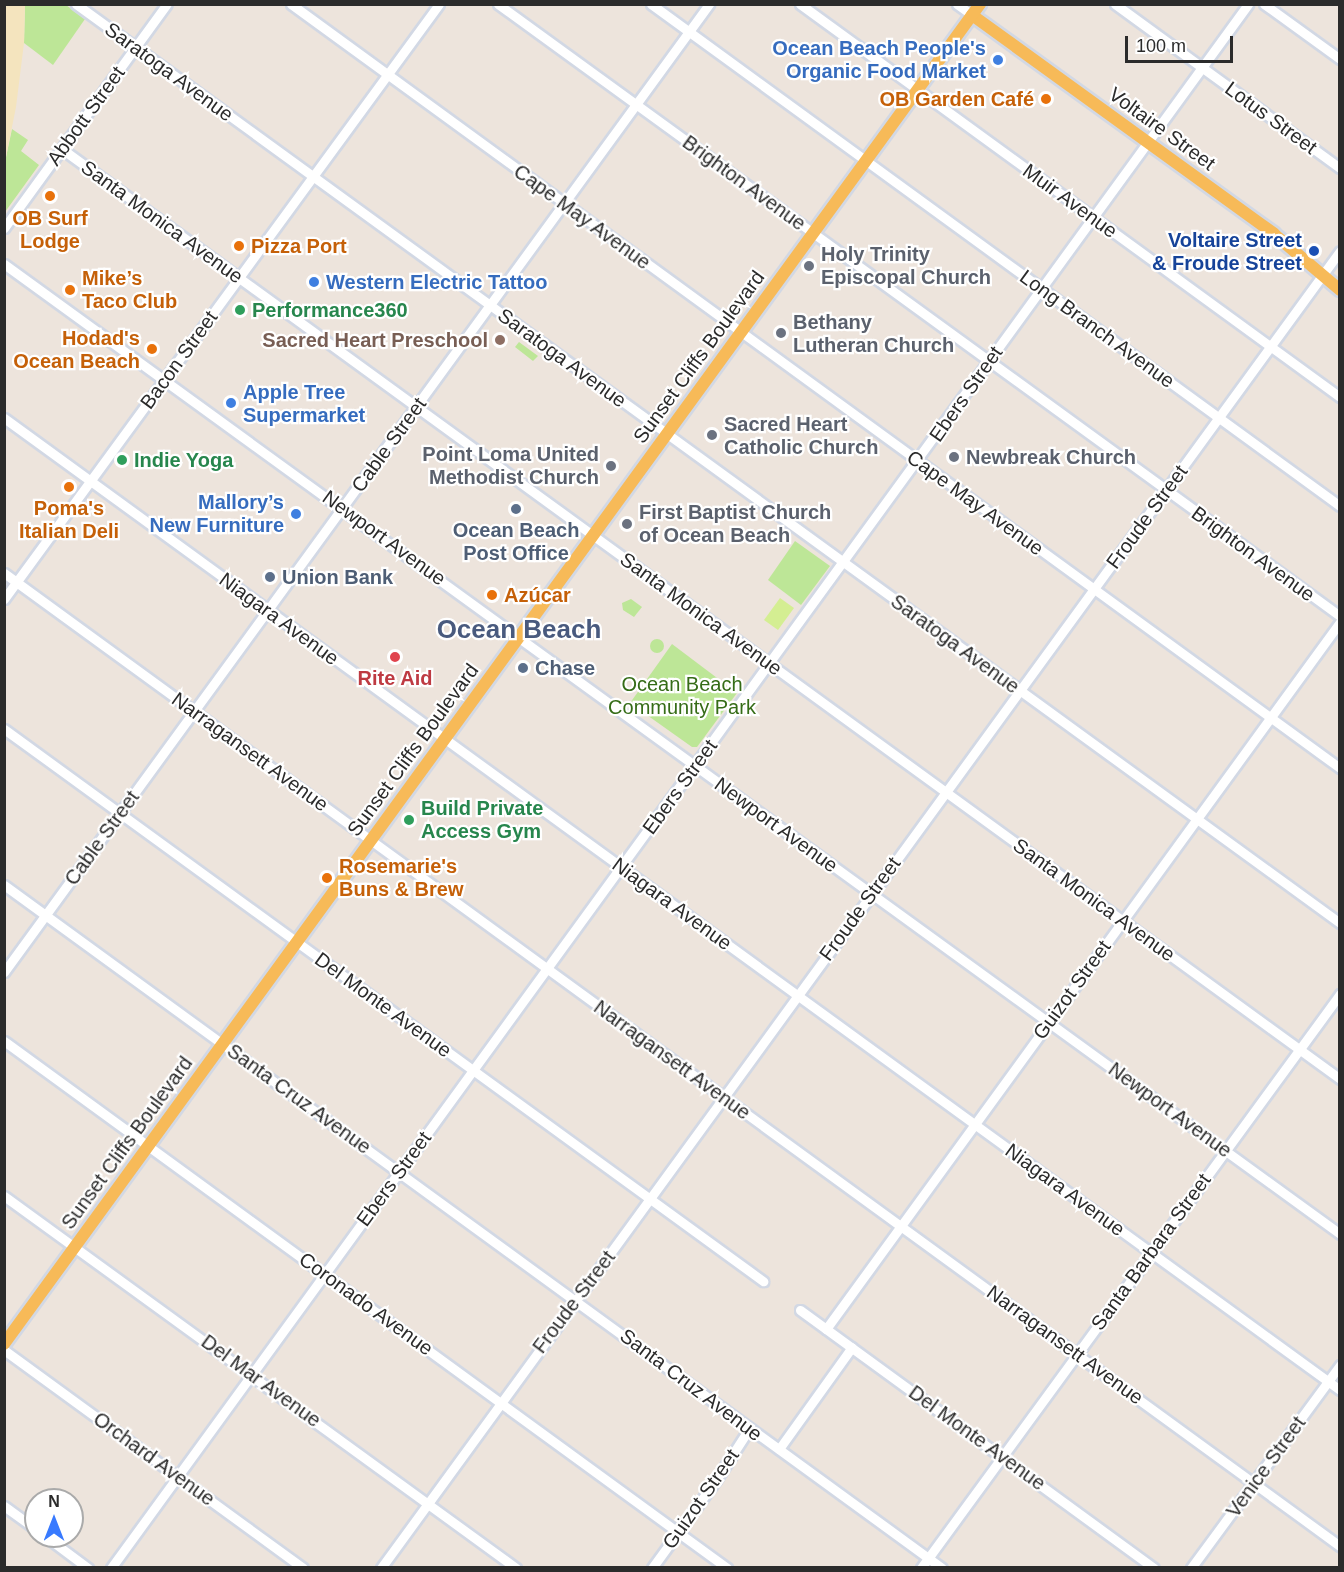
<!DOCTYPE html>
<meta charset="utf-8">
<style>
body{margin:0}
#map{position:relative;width:1344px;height:1572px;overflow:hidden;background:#ede4dc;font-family:Arial,sans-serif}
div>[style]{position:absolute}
.green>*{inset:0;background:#bde697}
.round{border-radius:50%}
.sand>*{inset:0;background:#f4e4be}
.pitch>*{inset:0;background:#d4ee92}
.roads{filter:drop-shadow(2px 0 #d2d8e4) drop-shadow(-2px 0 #d2d8e4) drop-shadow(0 2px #d2d8e4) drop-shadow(0 -2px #d2d8e4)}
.minor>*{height:9px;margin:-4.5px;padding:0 4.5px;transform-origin:4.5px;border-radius:4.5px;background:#fff}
.major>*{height:12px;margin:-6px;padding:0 6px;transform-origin:6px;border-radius:6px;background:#f7ba58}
.dots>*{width:16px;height:16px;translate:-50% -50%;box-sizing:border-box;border:3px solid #fff;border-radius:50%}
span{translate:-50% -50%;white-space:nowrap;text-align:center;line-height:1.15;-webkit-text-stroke:4.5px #fff;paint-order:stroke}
.shop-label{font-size:20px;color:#366cbe;font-weight:700}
.right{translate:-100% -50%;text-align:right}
.left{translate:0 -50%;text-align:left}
.street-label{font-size:20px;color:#2b2b2b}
.food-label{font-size:20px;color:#c56008;font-weight:700}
.transit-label{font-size:20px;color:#164399;font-weight:700}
.worship-label{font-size:20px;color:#5b616d;font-weight:700}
.leisure-label{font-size:20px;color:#27864d;font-weight:700}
.education-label{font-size:20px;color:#785e54;font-weight:700}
.service-label{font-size:20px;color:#4e5e75;font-weight:700}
.health-label{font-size:20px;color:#be3a42;font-weight:700}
.park-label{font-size:20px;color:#356c17}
.district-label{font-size:26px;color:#495a7e;font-weight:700}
.frame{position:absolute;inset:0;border:6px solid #2b2b2b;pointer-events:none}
.north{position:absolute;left:24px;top:1488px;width:60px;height:60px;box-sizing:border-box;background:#fff;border:2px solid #aaa;border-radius:50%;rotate:0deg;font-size:16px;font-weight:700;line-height:24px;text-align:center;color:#2b2b2b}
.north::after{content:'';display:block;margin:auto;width:21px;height:27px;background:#387aff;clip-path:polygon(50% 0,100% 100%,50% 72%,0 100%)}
.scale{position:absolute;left:1125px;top:36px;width:108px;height:27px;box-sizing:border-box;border:3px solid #2b2b2b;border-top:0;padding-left:8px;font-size:18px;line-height:21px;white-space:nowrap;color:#2b2b2b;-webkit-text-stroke:4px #fff;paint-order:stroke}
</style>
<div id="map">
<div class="green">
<div style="clip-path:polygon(25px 5px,66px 5px,85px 19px,53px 65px,24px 43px)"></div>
<div style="clip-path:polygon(12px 129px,28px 140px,21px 151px,39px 165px,5px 212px,5px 162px)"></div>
<div style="clip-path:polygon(519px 342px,538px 356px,533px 361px,515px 347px)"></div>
<div style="clip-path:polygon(795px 541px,830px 566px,801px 605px,768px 580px)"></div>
<div style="clip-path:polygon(631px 599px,642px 607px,634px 617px,623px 610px,622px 603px)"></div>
<div class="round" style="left:650px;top:639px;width:14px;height:14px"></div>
<div style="clip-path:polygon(672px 644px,737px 693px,697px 747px,692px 747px,630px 703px)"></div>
</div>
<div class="sand">
<div style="clip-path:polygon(5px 4px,25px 5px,24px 43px,16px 107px,5px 162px)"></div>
</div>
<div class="pitch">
<div style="clip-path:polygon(780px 598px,794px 608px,778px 630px,764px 620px)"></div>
</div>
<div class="roads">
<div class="minor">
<div style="left:76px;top:4px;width:1563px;rotate:36.02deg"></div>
<div style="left:291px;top:4px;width:1298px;rotate:36.07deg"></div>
<div style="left:498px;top:4px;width:1041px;rotate:36.01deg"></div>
<div style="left:651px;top:4px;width:852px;rotate:36.08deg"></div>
<div style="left:800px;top:4px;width:668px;rotate:36.05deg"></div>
<div style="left:957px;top:4px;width:19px;rotate:36deg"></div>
<div style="left:1115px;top:4px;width:278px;rotate:36.1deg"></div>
<div style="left:1264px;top:4px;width:94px;rotate:35.9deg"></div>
<div style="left:62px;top:149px;width:1581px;rotate:36.04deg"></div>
<div style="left:4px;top:228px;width:277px;rotate:-54deg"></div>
<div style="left:4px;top:264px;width:1651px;rotate:35.98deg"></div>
<div style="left:4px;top:418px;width:1652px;rotate:36.04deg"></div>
<div style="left:4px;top:573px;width:1653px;rotate:36.07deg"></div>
<div style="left:4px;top:599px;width:737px;rotate:-53.83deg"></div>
<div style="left:4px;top:729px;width:939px;rotate:36.03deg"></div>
<div style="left:4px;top:885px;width:1160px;rotate:36.06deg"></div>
<div style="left:4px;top:972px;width:1198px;rotate:-53.93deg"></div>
<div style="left:4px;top:1041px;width:895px;rotate:36.09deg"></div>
<div style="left:4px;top:1196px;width:633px;rotate:36deg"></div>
<div style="left:800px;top:1310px;width:438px;rotate:36.1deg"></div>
<div style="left:826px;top:1329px;width:874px;rotate:-53.98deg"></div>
<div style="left:4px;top:1350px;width:370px;rotate:36.1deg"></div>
<div style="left:779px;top:1449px;width:125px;rotate:-54.4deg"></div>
<div style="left:4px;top:1506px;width:39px;rotate:36deg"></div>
<div style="left:45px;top:1536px;width:54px;rotate:36.7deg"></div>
<div style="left:111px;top:1568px;width:1934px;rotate:-53.98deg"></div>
<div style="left:381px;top:1568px;width:1629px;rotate:-53.94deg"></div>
<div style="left:652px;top:1568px;width:109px;rotate:-54deg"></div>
<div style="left:716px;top:1480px;width:61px;rotate:-57.1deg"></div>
<div style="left:921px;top:1568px;width:711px;rotate:-53.87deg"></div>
<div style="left:1191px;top:1568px;width:252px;rotate:-53.7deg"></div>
</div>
<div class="major">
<div style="left:972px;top:15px;width:373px;rotate:35.9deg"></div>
<div style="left:1274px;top:234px;width:87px;rotate:40.3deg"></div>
<div style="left:4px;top:1344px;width:1658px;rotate:-53.93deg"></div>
</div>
</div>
<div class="dots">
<div style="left:998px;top:60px;background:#3f7fe0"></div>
<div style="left:1046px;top:99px;background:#e8710a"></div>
<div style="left:50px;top:196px;background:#e8710a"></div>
<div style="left:239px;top:246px;background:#e8710a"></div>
<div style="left:1314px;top:251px;background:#1a4fb4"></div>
<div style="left:809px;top:266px;background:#6b7280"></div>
<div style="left:314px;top:282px;background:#3f7fe0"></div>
<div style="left:70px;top:290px;background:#e8710a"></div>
<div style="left:240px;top:310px;background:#2e9e5b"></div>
<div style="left:781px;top:333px;background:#6b7280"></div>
<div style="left:500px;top:340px;background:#8d6e63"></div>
<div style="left:152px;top:349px;background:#e8710a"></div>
<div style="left:231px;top:403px;background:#3f7fe0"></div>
<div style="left:712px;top:435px;background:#6b7280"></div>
<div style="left:954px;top:457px;background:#6b7280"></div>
<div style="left:122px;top:460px;background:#2e9e5b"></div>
<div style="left:611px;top:466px;background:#6b7280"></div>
<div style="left:69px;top:487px;background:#e8710a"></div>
<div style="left:516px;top:509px;background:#5c6f8a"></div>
<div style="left:296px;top:514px;background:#3f7fe0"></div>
<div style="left:627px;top:524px;background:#6b7280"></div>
<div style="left:270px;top:577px;background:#5c6f8a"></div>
<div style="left:492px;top:595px;background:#e8710a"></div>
<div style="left:395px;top:657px;background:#e0444e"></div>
<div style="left:523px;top:668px;background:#5c6f8a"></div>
<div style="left:409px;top:820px;background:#2e9e5b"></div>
<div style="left:327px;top:878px;background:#e8710a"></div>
</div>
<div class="shop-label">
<span class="right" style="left:986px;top:60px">Ocean Beach People's<br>Organic Food Market</span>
<span class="left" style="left:326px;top:282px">Western Electric Tattoo</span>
<span class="left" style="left:243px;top:404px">Apple Tree<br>Supermarket</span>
<span class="right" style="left:284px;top:514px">Mallory’s<br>New Furniture</span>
</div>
<div class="street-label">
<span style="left:169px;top:72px;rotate:36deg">Saratoga Avenue</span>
<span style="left:86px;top:116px;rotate:-54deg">Abbott Street</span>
<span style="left:1271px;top:118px;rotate:36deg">Lotus Street</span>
<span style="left:1162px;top:129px;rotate:36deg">Voltaire Street</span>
<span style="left:744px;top:183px;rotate:36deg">Brighton Avenue</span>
<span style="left:1070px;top:201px;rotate:36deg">Muir Avenue</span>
<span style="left:582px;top:217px;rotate:36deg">Cape May Avenue</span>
<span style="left:162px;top:222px;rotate:36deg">Santa Monica Avenue</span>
<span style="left:1097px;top:329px;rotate:36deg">Long Branch Avenue</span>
<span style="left:699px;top:357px;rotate:-54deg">Sunset Cliffs Boulevard</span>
<span style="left:562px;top:358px;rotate:36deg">Saratoga Avenue</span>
<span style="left:179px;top:360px;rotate:-54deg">Bacon Street</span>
<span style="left:966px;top:394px;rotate:-55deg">Ebers Street</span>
<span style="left:389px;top:445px;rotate:-54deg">Cable Street</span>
<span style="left:975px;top:503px;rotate:36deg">Cape May Avenue</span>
<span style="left:1147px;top:517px;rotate:-54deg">Froude Street</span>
<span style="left:384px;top:538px;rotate:36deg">Newport Avenue</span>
<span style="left:1253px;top:554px;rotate:36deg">Brighton Avenue</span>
<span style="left:701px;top:614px;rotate:36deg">Santa Monica Avenue</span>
<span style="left:279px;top:619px;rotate:36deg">Niagara Avenue</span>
<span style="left:955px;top:644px;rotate:36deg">Saratoga Avenue</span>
<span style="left:413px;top:750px;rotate:-54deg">Sunset Cliffs Boulevard</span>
<span style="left:250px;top:752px;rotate:36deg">Narragansett Avenue</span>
<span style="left:680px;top:787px;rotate:-54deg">Ebers Street</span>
<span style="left:776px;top:825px;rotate:36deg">Newport Avenue</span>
<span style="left:102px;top:838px;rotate:-54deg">Cable Street</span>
<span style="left:1094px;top:900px;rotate:36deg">Santa Monica Avenue</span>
<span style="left:672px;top:904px;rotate:36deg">Niagara Avenue</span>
<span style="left:860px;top:909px;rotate:-54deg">Froude Street</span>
<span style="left:1072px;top:990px;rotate:-54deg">Guizot Street</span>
<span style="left:383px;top:1005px;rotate:36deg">Del Monte Avenue</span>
<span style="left:672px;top:1060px;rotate:36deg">Narragansett Avenue</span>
<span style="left:299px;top:1099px;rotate:36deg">Santa Cruz Avenue</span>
<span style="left:1170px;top:1110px;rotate:36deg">Newport Avenue</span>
<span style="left:127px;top:1143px;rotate:-54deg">Sunset Cliffs Boulevard</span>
<span style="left:394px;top:1179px;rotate:-54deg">Ebers Street</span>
<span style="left:1065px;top:1190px;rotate:36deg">Niagara Avenue</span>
<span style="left:1151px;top:1252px;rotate:-54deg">Santa Barbara Street</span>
<span style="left:574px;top:1302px;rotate:-53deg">Froude Street</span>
<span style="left:366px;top:1304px;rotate:36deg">Coronado Avenue</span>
<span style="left:1065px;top:1345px;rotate:36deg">Narragansett Avenue</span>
<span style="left:261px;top:1381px;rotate:36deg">Del Mar Avenue</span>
<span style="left:691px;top:1385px;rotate:37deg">Santa Cruz Avenue</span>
<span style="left:977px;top:1438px;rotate:36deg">Del Monte Avenue</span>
<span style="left:154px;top:1459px;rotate:36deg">Orchard Avenue</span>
<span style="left:1266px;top:1467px;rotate:-54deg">Venice Street</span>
<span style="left:701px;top:1499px;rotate:-55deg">Guizot Street</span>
</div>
<div class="food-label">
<span class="right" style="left:1034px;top:99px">OB Garden Café</span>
<span style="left:50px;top:230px">OB Surf<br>Lodge</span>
<span class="left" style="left:251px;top:246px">Pizza Port</span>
<span class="left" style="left:82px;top:290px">Mike’s<br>Taco Club</span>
<span class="right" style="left:140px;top:350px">Hodad's<br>Ocean Beach</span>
<span style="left:69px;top:520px">Poma's<br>Italian Deli</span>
<span class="left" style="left:504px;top:595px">Azúcar</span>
<span class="left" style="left:339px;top:878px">Rosemarie's<br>Buns &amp; Brew</span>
</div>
<div class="transit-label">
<span class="right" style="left:1302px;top:252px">Voltaire Street<br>&amp; Froude Street</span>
</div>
<div class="worship-label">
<span class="left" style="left:821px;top:266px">Holy Trinity<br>Episcopal Church</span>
<span class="left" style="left:793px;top:334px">Bethany<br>Lutheran Church</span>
<span class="left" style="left:724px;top:436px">Sacred Heart<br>Catholic Church</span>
<span class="right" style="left:599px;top:466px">Point Loma United<br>Methodist Church</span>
<span class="left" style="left:966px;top:457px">Newbreak Church</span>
<span class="left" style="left:639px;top:524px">First Baptist Church<br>of Ocean Beach</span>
</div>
<div class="leisure-label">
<span class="left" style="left:252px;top:310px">Performance360</span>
<span class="left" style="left:134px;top:460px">Indie Yoga</span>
<span class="left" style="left:421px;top:820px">Build Private<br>Access Gym</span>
</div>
<div class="education-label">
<span class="right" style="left:488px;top:340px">Sacred Heart Preschool</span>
</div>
<div class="service-label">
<span style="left:516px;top:542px">Ocean Beach<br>Post Office</span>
<span class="left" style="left:282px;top:577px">Union Bank</span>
<span class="left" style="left:535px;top:668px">Chase</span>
</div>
<div class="health-label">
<span style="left:395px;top:678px">Rite Aid</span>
</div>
<div class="park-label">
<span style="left:682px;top:696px">Ocean Beach<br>Community Park</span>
</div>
<div class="district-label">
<span style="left:519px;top:630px">Ocean Beach</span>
</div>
<div class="frame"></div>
<div class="north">N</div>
<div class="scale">100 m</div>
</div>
